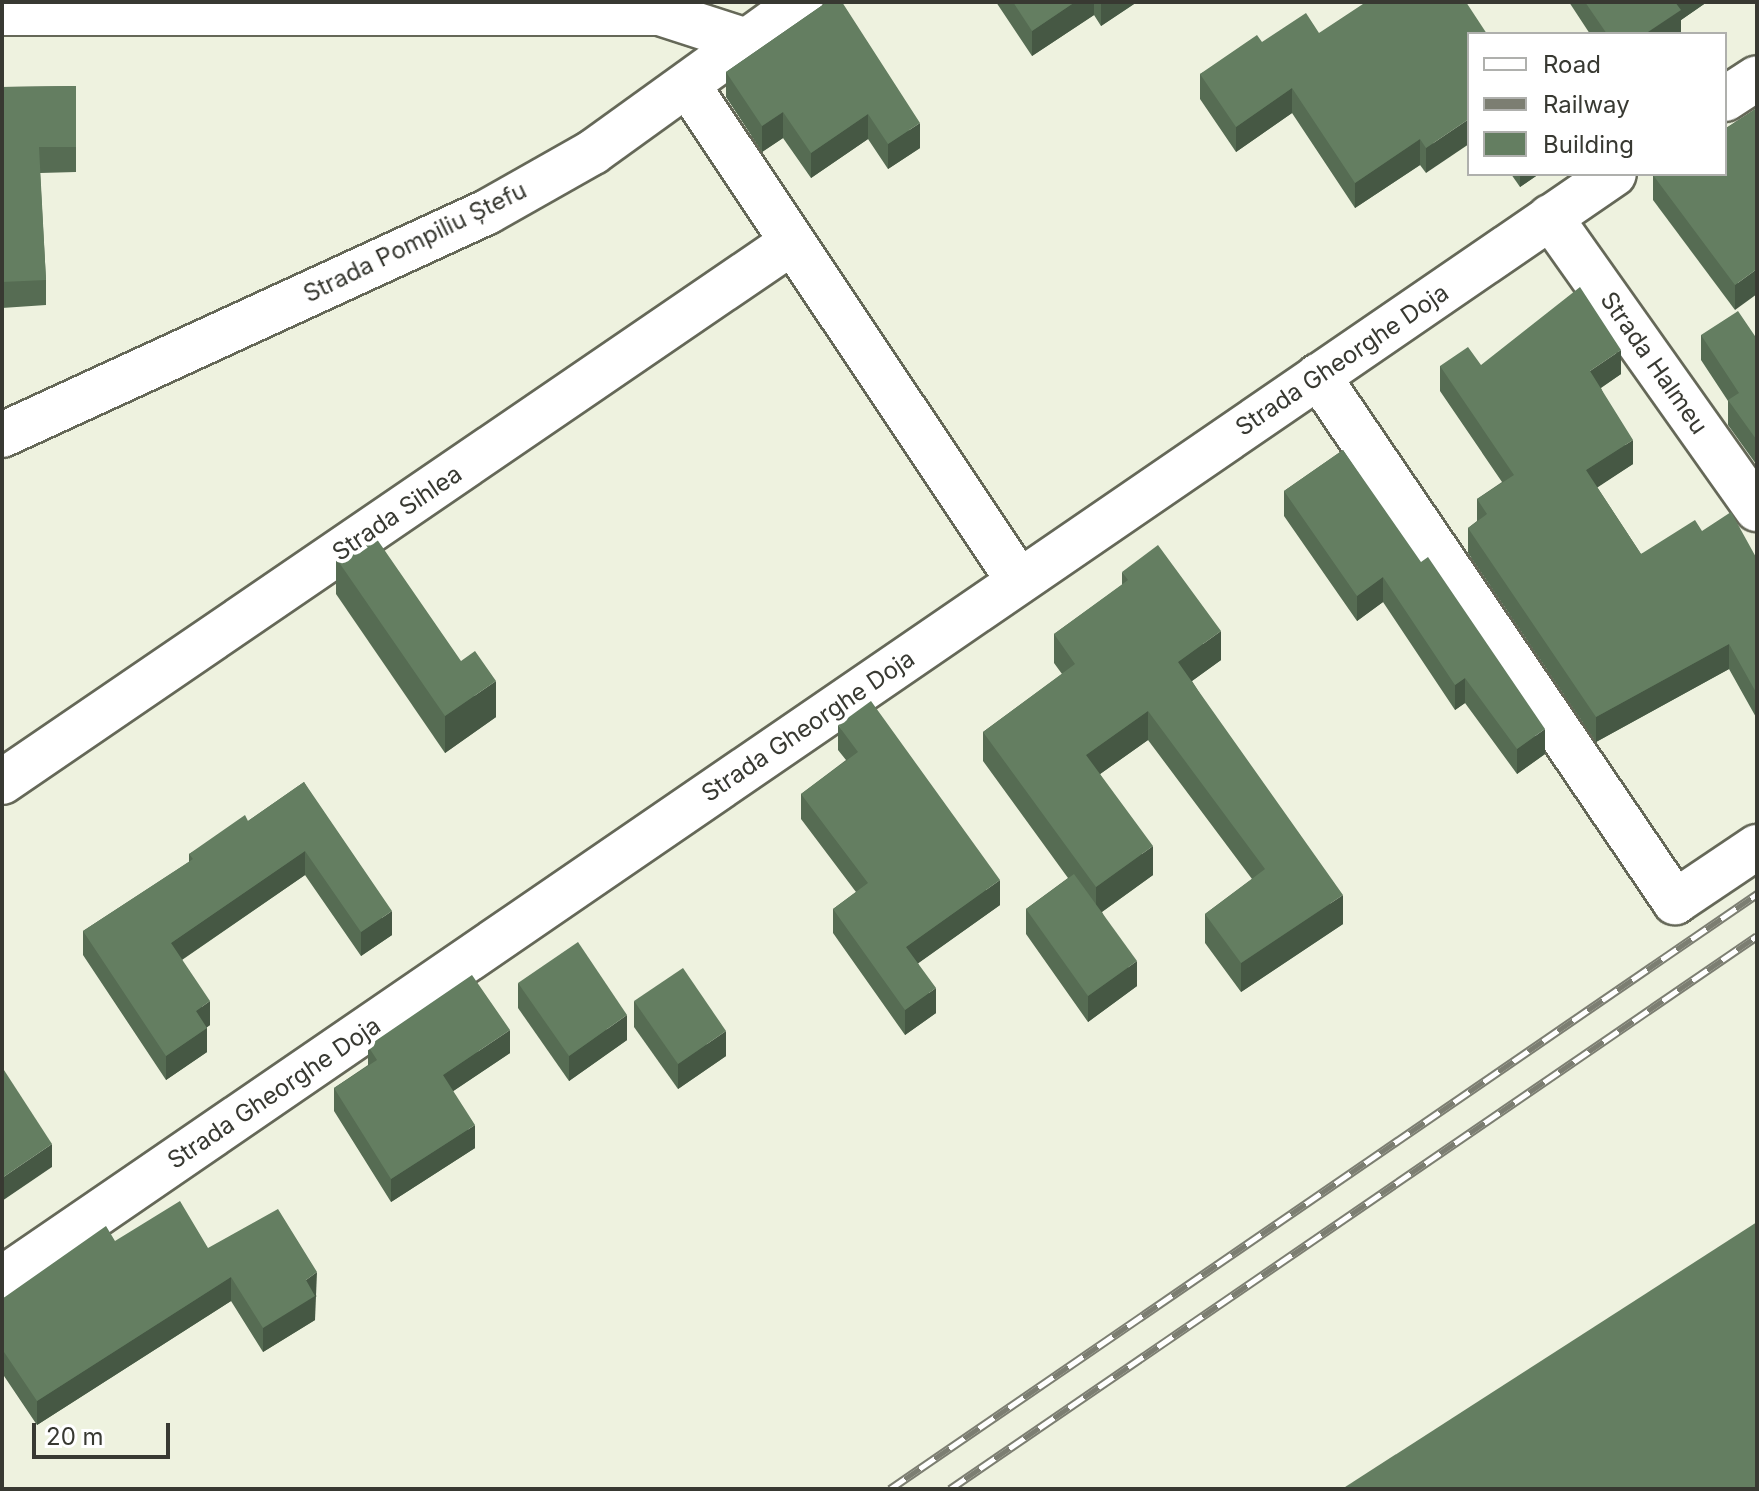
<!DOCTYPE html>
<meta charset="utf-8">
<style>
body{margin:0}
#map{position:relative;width:1759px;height:1491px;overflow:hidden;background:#eef2df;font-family:Inter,sans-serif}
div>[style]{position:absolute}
.roads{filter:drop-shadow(2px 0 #656858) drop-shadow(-2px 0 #656858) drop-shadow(0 2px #656858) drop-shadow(0 -2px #656858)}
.minor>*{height:44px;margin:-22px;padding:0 22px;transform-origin:22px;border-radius:22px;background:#fff}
.rail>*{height:9px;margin-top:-4.5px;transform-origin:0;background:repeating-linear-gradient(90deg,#fff 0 18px,#7c7e72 0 36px);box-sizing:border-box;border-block:2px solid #7c7e72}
.wall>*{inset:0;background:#566c53}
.shaded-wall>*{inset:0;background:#465844}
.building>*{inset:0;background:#647e61}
span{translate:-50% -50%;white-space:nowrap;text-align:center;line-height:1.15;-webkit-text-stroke:8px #fff;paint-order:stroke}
.street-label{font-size:24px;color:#383932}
.frame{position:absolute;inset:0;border:4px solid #383932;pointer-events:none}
.legend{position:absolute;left:1467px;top:32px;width:260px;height:144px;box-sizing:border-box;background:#fff;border:2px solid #afb0ad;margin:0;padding:10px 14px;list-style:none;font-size:24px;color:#383932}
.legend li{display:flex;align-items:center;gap:16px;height:40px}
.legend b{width:40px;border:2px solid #afb0ad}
.scale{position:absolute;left:32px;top:1423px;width:138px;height:36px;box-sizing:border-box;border:4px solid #383932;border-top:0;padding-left:10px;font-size:24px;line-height:28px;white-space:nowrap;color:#383932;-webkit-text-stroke:6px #fff;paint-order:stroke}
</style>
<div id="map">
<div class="roads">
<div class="minor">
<div style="left:2px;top:13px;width:658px"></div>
<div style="left:660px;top:13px;width:95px;rotate:17.9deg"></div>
<div style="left:689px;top:87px;width:594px;rotate:56.26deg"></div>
<div style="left:1725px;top:99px;width:38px;rotate:-33deg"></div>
<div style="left:1550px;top:217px;width:358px;rotate:54.7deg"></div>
<div style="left:1318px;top:376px;width:636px;rotate:55.83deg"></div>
<div style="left:1675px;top:902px;width:99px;rotate:-33.9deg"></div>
<div style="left:2px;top:435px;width:534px;rotate:-24.69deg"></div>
<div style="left:487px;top:212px;width:122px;rotate:-29.5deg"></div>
<div style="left:593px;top:152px;width:256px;rotate:-35.8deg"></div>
<div style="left:2px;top:782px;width:956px;rotate:-34.34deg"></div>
<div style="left:2px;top:1279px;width:1954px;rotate:-34.43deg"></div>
</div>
</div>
<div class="rail">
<div style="left:890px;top:1489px;width:1052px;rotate:-34.46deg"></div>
<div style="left:950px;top:1489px;width:978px;rotate:-34.42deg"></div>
</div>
<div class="wall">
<div style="clip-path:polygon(827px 2px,920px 148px,888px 169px,868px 139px,811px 178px,783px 138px,762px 152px,726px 97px,726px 72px)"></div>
<div style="clip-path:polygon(996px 2px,1137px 2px,1101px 26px,1094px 15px,1032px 56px)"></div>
<div style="clip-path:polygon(1466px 2px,1426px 173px,1420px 165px,1355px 208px,1292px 113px,1236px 152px,1200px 99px,1200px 74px,1262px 42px,1319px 33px)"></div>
<div style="clip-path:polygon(1569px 2px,1707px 2px,1681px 20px,1681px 34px,1590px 34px)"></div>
<div style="clip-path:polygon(76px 86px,76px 172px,40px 173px,46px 280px,46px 305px,2px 308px,2px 87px)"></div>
<div style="clip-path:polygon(1757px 108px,1735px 310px,1653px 200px,1653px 175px)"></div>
<div style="clip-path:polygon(1511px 174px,1539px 174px,1520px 187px)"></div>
<div style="clip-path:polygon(1701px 335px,1757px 339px,1756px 464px,1728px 425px,1728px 401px,1701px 360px)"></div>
<div style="clip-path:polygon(1481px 365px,1621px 374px,1601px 388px,1633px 464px,1597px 487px,1641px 554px,1702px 531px,1757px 559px,1757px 719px,1729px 669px,1596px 742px,1468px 553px,1468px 528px,1477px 521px,1477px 499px,1502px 482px,1440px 391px,1440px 366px)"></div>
<div style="clip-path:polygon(1343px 450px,1545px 754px,1517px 774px,1465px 703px,1455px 710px,1383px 602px,1357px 621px,1284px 516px,1284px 491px)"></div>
<div style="clip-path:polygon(336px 558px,496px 717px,445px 753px,336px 594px)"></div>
<div style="clip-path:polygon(1122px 572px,1221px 660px,1192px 681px,1343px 924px,1241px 992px,1205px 943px,1205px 914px,1252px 879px,1148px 740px,1100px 774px,1153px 875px,1102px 912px,1137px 986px,1088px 1022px,1026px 934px,1026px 909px,1068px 878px,983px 761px,983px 732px,1062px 674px,1054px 663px,1054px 634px,1122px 585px)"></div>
<div style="clip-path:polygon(838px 725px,1000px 905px,918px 963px,936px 1013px,905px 1035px,833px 933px,833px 909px,856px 892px,801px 819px,801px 794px,846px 760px,838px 750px)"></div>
<div style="clip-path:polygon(304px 782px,392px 935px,361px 956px,305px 875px,182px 960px,210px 1025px,207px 1027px,207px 1052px,166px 1080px,83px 955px,83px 931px,189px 862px,189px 854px,248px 821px)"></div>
<div style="clip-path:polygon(518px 983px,627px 1040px,569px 1081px,518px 1008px)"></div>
<div style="clip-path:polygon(634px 1001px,726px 1056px,678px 1089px,634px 1027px)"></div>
<div style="clip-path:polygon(368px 1046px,510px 1053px,453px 1091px,475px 1148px,391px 1202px,334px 1111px,334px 1088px,368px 1065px)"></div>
<div style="clip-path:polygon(115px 1241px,208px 1248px,317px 1296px,315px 1297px,315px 1320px,263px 1352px,231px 1301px,37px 1425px,2px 1373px,2px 1299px)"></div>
</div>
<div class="shaded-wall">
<div style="clip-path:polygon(1075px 2px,1094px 2px,1094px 15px,1032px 56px,1032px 31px)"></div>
<div style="clip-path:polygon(1101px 2px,1137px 2px,1101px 26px)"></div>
<div style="clip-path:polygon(1674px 2px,1707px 2px,1681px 20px,1681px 34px,1645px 34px)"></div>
<div style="clip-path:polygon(1292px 88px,1292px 113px,1236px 152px,1236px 127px)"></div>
<div style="clip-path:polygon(783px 112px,783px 138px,762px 152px,762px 126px)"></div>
<div style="clip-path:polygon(868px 114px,868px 139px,811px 178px,811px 153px)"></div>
<div style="clip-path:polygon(1469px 119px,1469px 144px,1426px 173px,1426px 148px)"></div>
<div style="clip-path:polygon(920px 123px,920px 148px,888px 169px,888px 144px)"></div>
<div style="clip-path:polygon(1420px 139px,1420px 165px,1355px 208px,1355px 183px)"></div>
<div style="clip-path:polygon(1520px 174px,1539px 174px,1520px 187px)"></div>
<div style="clip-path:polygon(1757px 269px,1757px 294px,1735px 310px,1735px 285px)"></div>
<div style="clip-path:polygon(1621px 350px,1621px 374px,1590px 395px,1590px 371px)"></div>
<div style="clip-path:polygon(1756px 439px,1757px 439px,1756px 464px)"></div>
<div style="clip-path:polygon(1633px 440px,1633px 464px,1586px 495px,1586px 470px)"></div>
<div style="clip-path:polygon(1383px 577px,1383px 602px,1357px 621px,1357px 596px)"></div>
<div style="clip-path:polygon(1221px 631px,1221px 660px,1178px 691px,1178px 662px)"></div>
<div style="clip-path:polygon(1729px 644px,1729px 669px,1596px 742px,1596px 717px)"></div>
<div style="clip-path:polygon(1465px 678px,1465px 703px,1455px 710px,1455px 685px)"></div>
<div style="clip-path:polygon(496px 681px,496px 717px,445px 753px,445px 716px)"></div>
<div style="clip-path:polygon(1148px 711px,1148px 740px,1086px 784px,1086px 755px)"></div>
<div style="clip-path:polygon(1545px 729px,1545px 754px,1517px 774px,1517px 749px)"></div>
<div style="clip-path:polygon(1153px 846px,1153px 875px,1096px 916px,1096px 887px)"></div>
<div style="clip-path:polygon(305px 851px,305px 875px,171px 967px,171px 943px)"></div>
<div style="clip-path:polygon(1000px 880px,1000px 905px,906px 972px,906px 947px)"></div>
<div style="clip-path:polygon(1343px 895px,1343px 924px,1241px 992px,1241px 963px)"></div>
<div style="clip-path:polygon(392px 911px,392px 935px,361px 956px,361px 932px)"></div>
<div style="clip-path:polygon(1137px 961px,1137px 986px,1088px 1022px,1088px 996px)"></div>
<div style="clip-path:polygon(936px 988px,936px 1013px,905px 1035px,905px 1010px)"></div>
<div style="clip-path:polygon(210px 1001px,210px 1025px,196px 1035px,196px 1011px)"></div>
<div style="clip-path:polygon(627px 1015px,627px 1040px,569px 1081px,569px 1056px)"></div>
<div style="clip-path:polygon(207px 1028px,207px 1052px,166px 1080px,166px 1056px)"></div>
<div style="clip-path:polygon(510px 1030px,510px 1053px,443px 1098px,443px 1075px)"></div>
<div style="clip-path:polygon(726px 1031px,726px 1056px,678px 1089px,678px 1064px)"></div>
<div style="clip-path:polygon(475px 1125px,475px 1148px,391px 1202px,391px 1179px)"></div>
<div style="clip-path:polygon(52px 1144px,52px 1167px,2px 1201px,2px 1178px)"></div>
<div style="clip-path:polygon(317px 1272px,315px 1320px,263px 1352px,263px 1328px,306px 1280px)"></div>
<div style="clip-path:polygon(231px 1277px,231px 1301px,37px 1425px,37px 1401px)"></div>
</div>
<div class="building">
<div style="clip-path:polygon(827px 2px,842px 2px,920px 123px,888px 144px,868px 114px,811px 153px,783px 112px,762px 126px,726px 72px)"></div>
<div style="clip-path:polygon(1013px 2px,1075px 2px,1032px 31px)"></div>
<div style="clip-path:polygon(1366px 2px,1466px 2px,1487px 34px,1469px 34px,1469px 119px,1426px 148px,1420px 139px,1355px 183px,1292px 88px,1236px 127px,1200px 74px,1257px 35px,1262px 42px,1306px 13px,1319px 33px)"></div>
<div style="clip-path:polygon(1585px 2px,1675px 2px,1681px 10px,1645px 34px,1607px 34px)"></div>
<div style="clip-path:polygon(76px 86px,76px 147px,39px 147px,46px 280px,2px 282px,2px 87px)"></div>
<div style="clip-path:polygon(1757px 108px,1757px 269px,1735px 285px,1653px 175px,1725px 174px,1725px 129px)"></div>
<div style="clip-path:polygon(1580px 287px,1621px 350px,1590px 371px,1633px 440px,1586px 470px,1641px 554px,1695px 520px,1702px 531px,1731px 512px,1757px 559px,1757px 694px,1729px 644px,1596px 717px,1468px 528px,1487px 514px,1477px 499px,1514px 475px,1440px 366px,1468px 347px,1481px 365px)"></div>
<div style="clip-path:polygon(1738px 311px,1757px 339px,1756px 439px,1728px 400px,1739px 393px,1701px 335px)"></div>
<div style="clip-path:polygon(1343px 450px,1421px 562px,1428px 557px,1545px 729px,1517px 749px,1465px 678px,1455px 685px,1383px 577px,1357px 596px,1284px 491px)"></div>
<div style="clip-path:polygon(372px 532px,461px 661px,475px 651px,496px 681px,445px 716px,336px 558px)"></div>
<div style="clip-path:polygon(1158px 545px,1221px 631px,1178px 662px,1343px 895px,1241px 963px,1205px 914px,1265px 869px,1148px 711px,1086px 755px,1153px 846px,1096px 887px,983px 732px,1075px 664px,1054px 634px,1128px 580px,1122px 572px)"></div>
<div style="clip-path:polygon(871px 701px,1000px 880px,906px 947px,936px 988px,905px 1010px,833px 909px,868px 883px,801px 794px,858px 752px,838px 725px)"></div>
<div style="clip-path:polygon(304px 782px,392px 911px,361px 932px,305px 851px,171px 943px,210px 1001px,196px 1011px,207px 1028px,166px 1056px,83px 931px,193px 859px,189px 854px,245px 815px,248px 821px)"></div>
<div style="clip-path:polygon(1074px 874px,1137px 961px,1088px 996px,1026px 909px)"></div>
<div style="clip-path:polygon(578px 942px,627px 1015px,569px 1056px,518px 983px)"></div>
<div style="clip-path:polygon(683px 968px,726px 1031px,678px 1064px,634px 1001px)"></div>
<div style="clip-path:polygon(472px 975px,510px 1030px,443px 1075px,475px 1125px,391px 1179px,334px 1088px,377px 1060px,368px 1046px)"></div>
<div style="clip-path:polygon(2px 1067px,52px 1144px,2px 1178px)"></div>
<div style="clip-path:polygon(180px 1201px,208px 1248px,278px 1209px,317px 1272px,306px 1280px,315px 1296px,263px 1328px,231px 1277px,37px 1401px,2px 1349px,2px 1299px,106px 1226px,115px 1241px)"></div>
<div style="clip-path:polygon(1757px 1222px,1757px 1489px,1342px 1489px)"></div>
</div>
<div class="street-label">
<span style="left:415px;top:242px;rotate:-26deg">Strada Pompiliu Ștefu</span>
<span style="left:1342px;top:360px;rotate:-34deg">Strada Gheorghe Doja</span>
<span style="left:1654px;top:363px;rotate:55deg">Strada Halmeu</span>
<span style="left:397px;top:513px;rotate:-34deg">Strada Sihlea</span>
<span style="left:808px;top:726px;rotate:-34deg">Strada Gheorghe Doja</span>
<span style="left:274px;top:1093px;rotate:-34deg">Strada Gheorghe Doja</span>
</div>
<div class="frame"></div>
<ul class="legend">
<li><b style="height:10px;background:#fff"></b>Road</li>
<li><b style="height:10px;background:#7c7e72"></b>Railway</li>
<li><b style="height:22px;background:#647e61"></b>Building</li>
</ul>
<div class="scale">20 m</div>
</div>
